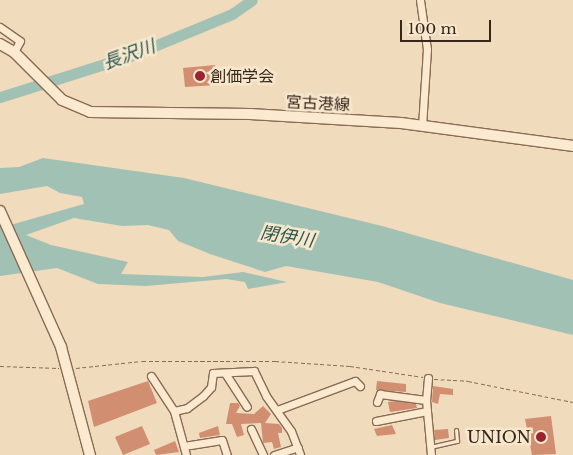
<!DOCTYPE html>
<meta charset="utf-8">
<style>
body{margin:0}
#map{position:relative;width:573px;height:455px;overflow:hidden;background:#f0dbbd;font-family:"Libre Baskerville","Noto Sans JP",serif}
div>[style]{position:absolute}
.water>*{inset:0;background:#a1c1b4}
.river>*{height:11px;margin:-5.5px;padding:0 5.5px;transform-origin:5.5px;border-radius:5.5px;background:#a1c1b4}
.building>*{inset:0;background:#d18e70}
.path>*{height:1px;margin-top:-0.5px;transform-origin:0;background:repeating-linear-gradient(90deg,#896b55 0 4px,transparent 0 6.5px)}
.roads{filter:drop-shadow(1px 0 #896b55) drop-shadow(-1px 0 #896b55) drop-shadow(0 1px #896b55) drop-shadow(0 -1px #896b55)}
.lane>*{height:3px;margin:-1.5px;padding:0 1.5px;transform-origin:1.5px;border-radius:1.5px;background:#fbead0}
.street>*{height:7px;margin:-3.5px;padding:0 3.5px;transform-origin:3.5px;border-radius:3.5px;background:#fbead0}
.secondary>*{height:10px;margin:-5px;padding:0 5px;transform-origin:5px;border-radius:5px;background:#fbead0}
.dots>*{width:14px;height:14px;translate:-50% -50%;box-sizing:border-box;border:2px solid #f7e7cd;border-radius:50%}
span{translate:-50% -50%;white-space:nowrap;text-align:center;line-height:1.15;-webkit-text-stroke:5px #f7e7cd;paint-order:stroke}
.poi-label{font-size:16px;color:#37261b}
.left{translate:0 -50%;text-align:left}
.right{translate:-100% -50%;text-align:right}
.street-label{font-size:16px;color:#37261b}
.water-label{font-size:18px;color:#295850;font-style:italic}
.scale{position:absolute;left:400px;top:20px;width:91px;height:22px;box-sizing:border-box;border:2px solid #37261b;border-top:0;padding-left:6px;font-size:15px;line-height:18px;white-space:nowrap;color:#37261b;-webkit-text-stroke:4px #f7e7cd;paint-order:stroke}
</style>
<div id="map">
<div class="water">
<div style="clip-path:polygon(43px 158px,184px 178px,382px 226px,573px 280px,573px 335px,440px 303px,378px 282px,286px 266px,265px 272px,210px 254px,178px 241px,169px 230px,148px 225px,122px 226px,74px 218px,26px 235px,51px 245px,128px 262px,121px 274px,203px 277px,243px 272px,287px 282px,248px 289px,245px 282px,226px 279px,146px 286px,98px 284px,57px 268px,0 276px,0 228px,84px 204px,82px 197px,60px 193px,47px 186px,0 194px,0 168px,19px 167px)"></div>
</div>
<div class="river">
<div style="left:0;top:97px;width:136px;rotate:-17.5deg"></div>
<div style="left:130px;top:56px;width:110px;rotate:-22.4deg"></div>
<div style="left:232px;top:14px;width:24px;rotate:-35deg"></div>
</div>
<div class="building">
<div style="clip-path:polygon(215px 65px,217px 85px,185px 87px,183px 68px)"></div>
<div style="clip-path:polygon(148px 381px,157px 403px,94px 427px,88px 401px)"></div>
<div style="clip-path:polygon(377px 381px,406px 384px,406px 392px,376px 390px)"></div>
<div style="clip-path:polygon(433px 386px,453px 389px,453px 395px,440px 394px,438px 404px,432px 402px)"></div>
<div style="clip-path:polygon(396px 401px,416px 404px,417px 408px,390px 412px,388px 402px)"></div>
<div style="clip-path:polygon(230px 403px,238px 403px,240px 406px,236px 413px,254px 414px,263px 406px,271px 414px,265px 423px,279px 424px,282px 428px,282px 433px,278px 433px,281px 447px,274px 449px,272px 442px,263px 443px,261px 423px,241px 424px,244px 435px,237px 437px,232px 424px,226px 424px)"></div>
<div style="clip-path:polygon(551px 416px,556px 454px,532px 455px,525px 419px)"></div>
<div style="clip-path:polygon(392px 425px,396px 434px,377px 436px,374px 429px)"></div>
<div style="clip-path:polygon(142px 426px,150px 444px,123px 455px,115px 437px)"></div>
<div style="clip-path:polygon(218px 426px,220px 435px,200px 438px,199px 433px)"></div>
<div style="clip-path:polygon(448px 429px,449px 438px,435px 440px,434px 430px)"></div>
<div style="clip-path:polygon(175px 441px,179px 452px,156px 455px,154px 450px)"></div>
</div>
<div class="path">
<div style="left:0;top:366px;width:59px;rotate:1.9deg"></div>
<div style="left:76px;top:368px;width:66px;rotate:-6.1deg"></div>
<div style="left:142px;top:361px;width:133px"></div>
<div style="left:275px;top:361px;width:75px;rotate:3.8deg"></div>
<div style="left:350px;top:366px;width:74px;rotate:8.6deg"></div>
<div style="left:434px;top:379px;width:34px;rotate:3deg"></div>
<div style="left:468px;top:381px;width:107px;rotate:11.3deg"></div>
</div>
<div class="roads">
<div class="lane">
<div style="left:430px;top:447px;width:28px;rotate:-13deg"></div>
<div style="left:457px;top:441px;width:11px;rotate:-95deg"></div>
</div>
<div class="street">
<div style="left:420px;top:0;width:49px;rotate:81.9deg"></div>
<div style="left:427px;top:49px;width:77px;rotate:93.7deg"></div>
<div style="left:0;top:27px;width:24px;rotate:35deg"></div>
<div style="left:20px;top:41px;width:13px;rotate:119deg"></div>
<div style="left:225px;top:373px;width:40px;rotate:57.1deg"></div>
<div style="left:151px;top:376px;width:42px;rotate:56.7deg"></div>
<div style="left:174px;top:411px;width:46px;rotate:74.7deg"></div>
<div style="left:428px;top:378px;width:22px;rotate:95deg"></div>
<div style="left:426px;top:400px;width:55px;rotate:84.8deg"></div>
<div style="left:377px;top:402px;width:9px;rotate:-69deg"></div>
<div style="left:380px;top:394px;width:46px;rotate:7.4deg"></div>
<div style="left:277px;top:410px;width:83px;rotate:-20.4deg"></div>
<div style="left:355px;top:381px;width:7px;rotate:45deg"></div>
<div style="left:174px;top:411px;width:13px;rotate:-13deg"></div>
<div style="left:187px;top:408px;width:20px;rotate:-37deg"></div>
<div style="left:203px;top:396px;width:12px;rotate:-48deg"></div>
<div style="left:211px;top:387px;width:14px;rotate:-82deg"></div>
<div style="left:213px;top:373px;width:41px;rotate:-2.8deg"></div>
<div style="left:254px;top:371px;width:28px;rotate:64deg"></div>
<div style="left:266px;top:396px;width:43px;rotate:54.5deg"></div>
<div style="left:291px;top:431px;width:26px;rotate:69deg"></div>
<div style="left:376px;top:421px;width:52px;rotate:-11.1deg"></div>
<div style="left:251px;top:429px;width:29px;rotate:65deg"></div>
<div style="left:184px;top:446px;width:38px;rotate:-9deg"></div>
<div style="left:222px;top:440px;width:16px;rotate:72deg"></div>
<div style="left:274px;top:455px;width:25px;rotate:-18deg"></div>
</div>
<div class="secondary">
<div style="left:0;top:44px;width:16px;rotate:30deg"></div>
<div style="left:14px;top:52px;width:68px;rotate:45deg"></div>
<div style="left:62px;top:100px;width:30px;rotate:23deg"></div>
<div style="left:90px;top:112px;width:160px;rotate:0.7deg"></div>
<div style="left:250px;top:114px;width:151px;rotate:3.4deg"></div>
<div style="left:401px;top:123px;width:174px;rotate:7.6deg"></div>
<div style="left:0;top:211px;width:149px;rotate:65.8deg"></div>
<div style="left:61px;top:347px;width:112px;rotate:75deg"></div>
</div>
</div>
<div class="dots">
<div style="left:200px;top:76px;background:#9b222f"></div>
<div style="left:541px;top:437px;background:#9b222f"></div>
</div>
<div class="poi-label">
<span class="left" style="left:210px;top:76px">創価学会</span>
<span class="right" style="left:531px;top:437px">UNION</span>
</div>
<div class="street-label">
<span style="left:318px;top:103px;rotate:3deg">宮古港線</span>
</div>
<div class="water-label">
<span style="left:129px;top:55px;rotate:-20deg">長沢川</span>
<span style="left:287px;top:237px;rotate:9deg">閉伊川</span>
</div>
<div class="scale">100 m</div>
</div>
